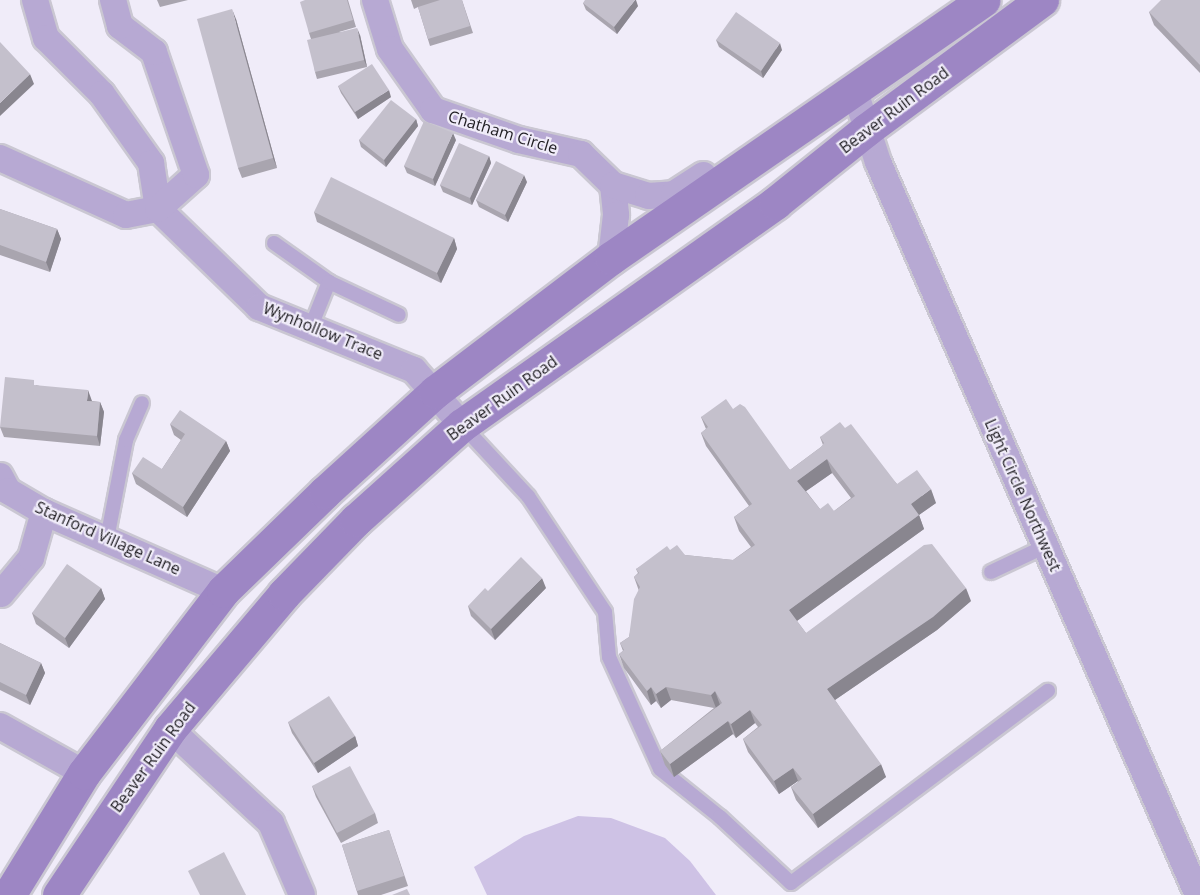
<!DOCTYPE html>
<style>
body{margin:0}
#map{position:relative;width:1200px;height:895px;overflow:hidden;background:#f0ecf9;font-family:"Open Sans",sans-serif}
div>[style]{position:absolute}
.green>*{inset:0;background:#cec2e5}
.roads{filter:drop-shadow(2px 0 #cac7d2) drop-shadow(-2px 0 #cac7d2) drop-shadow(0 2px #cac7d2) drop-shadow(0 -2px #cac7d2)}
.lane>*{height:14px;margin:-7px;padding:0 7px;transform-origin:7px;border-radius:7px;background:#b7a9d3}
.street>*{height:26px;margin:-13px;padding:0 13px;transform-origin:13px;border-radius:13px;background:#b7a9d3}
.secondary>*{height:33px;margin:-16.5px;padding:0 16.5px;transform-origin:16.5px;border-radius:16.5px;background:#9d86c4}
.wall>*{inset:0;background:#a9a5af}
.shaded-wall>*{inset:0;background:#89868f}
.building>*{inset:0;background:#c4c0cc}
span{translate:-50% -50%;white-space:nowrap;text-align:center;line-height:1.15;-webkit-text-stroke:4.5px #f0ecf9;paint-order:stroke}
.street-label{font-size:16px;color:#1f1d22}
</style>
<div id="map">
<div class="green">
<div style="clip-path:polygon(578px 816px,611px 818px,665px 838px,690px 861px,716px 895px,487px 895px,474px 867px,524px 836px)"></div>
</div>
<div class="roads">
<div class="lane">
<div style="left:274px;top:243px;width:67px;rotate:35.3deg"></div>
<div style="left:310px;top:329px;width:51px;rotate:-68deg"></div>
<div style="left:329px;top:282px;width:77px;rotate:25.2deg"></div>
<div style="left:462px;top:425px;width:97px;rotate:47.1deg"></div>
<div style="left:528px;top:496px;width:139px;rotate:56.4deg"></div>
<div style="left:605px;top:612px;width:45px;rotate:84.9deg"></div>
<div style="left:609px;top:657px;width:123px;rotate:65.5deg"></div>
<div style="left:660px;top:769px;width:77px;rotate:38.7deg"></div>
<div style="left:720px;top:817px;width:97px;rotate:42.9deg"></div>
<div style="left:791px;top:883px;width:321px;rotate:-36.8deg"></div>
<div style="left:107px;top:539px;width:101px;rotate:-79.1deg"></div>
<div style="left:126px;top:440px;width:40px;rotate:-66.6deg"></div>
<div style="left:991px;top:572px;width:61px;rotate:-25.3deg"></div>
</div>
<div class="street">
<div style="left:35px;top:0;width:40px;rotate:74deg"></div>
<div style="left:46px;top:38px;width:79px;rotate:45deg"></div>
<div style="left:102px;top:94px;width:85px;rotate:54.6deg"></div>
<div style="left:151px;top:163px;width:47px;rotate:81.3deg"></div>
<div style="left:158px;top:209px;width:141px;rotate:44.1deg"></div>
<div style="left:259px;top:307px;width:167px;rotate:22.1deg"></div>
<div style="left:414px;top:370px;width:73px;rotate:48.9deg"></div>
<div style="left:375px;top:0;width:51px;rotate:73deg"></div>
<div style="left:390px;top:49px;width:75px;rotate:54.8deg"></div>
<div style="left:433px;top:110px;width:91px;rotate:19.2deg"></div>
<div style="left:519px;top:140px;width:64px;rotate:12.7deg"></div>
<div style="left:581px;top:154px;width:45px;rotate:44.1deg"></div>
<div style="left:613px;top:185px;width:30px;rotate:84deg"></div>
<div style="left:616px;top:215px;width:43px;rotate:96.6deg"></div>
<div style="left:855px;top:92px;width:74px;rotate:71.8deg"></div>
<div style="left:878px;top:162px;width:800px;rotate:66.42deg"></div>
<div style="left:0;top:158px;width:138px;rotate:24.3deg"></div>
<div style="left:126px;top:215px;width:33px;rotate:-11deg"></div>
<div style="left:158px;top:209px;width:51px;rotate:-41.8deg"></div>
<div style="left:196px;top:175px;width:130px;rotate:-108.9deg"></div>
<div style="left:154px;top:52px;width:43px;rotate:-142.6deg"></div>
<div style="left:120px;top:26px;width:27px;rotate:-105deg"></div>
<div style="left:613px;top:185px;width:37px;rotate:17deg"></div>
<div style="left:648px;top:196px;width:26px;rotate:-4deg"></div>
<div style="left:674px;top:194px;width:35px;rotate:-33deg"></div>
<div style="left:0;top:476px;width:17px;rotate:62deg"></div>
<div style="left:8px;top:491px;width:42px;rotate:30.3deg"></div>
<div style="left:44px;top:512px;width:196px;rotate:23.8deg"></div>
<div style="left:1px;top:594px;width:47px;rotate:-50.2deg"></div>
<div style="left:31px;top:558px;width:48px;rotate:-74.2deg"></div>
<div style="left:0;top:726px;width:96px;rotate:29.2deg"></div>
<div style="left:170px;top:729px;width:138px;rotate:42.9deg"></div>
<div style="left:271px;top:823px;width:78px;rotate:66.7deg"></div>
</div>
<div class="secondary">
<div style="left:9px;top:895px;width:143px;rotate:-58.4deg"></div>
<div style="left:84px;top:773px;width:229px;rotate:-52.6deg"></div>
<div style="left:223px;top:591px;width:142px;rotate:-44.1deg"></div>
<div style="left:325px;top:492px;width:149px;rotate:-42.3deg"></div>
<div style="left:435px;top:392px;width:221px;rotate:-37.3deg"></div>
<div style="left:611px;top:258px;width:453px;rotate:-34.7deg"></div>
<div style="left:59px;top:895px;width:200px;rotate:-56.2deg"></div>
<div style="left:170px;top:729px;width:177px;rotate:-49.8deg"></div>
<div style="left:284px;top:594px;width:103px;rotate:-45.8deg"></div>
<div style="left:356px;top:520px;width:142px;rotate:-41.9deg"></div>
<div style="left:462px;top:425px;width:384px;rotate:-35.3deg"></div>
<div style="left:775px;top:203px;width:117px;rotate:-38.7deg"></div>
<div style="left:866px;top:130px;width:219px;rotate:-36.5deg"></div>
</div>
</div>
<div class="wall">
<div style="clip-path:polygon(157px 0,188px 0,160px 7px)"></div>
<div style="clip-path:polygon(305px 0,348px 0,356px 27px,339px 32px,360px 35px,367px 67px,317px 79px,315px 72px,311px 39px,309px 33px)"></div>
<div style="clip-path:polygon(411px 0,462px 0,473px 33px,430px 46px,418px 7px,414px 9px)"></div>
<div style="clip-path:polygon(1200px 0,1200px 73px,1154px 25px,1149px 12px)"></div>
<div style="clip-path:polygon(583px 3px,638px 6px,617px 34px,586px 10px)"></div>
<div style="clip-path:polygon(236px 19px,277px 168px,242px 178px,238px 168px)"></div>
<div style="clip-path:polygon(716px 40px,782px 50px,763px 78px,719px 47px)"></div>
<div style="clip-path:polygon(338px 86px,391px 97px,358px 119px,341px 93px)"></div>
<div style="clip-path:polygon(416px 119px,418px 126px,386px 167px,361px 147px,359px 140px)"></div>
<div style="clip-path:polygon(456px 140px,435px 186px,407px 173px,404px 166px)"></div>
<div style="clip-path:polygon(489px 156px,491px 163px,472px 205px,443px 192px,440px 185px)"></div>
<div style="clip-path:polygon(527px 182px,508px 222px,479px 207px,476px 200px)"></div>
<div style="clip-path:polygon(0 209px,57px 229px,61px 239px,50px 272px,0 255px)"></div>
<div style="clip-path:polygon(314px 212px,454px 238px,457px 249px,441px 283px,317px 222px)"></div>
<div style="clip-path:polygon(36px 385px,92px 401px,100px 402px,104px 412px,100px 446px,4px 437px,0 427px)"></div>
<div style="clip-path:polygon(evenodd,733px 409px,790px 470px,821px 447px,823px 445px,820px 437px,845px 428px,897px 484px,936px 503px,919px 515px,924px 529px,797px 621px,806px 633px,971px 601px,937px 630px,835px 700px,886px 777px,818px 828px,796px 800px,791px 787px,798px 782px,798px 781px,779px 794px,748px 752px,743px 739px,758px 727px,755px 723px,736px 738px,733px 734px,674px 777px,665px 765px,660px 751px,714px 708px,671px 700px,661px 708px,656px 701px,651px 705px,624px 668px,619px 654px,623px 651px,620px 643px,629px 637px,639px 591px,634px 577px,638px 573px,636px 569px,670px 550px,685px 555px,733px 560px,751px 547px,739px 531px,734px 517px,749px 506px,706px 446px,701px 433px,706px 429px,701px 417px,733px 409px,832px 473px,851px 498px,834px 511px,820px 509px,806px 491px,832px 473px)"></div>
<div style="clip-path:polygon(170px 424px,226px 441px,230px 451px,187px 517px,136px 484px,132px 473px,162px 469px,181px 440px,174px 435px)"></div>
<div style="clip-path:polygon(101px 588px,105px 599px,69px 648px,36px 624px,32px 613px)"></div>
<div style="clip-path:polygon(546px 588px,495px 640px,471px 616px,468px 606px)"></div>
<div style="clip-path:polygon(0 643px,41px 663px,45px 673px,30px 705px,0 690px)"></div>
<div style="clip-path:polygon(288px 722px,355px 736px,358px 746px,318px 773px,292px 733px)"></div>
<div style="clip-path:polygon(312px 786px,375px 813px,378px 823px,341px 843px,316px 797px)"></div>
<div style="clip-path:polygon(389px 830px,408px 886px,381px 895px,358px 895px,342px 845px)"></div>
</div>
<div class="shaded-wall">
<div style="clip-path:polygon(635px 0,636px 0,638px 6px,617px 34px,614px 27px)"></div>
<div style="clip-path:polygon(232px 9px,236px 19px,277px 168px,273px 158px)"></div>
<div style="clip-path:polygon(357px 28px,360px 35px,367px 67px,364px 60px)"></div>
<div style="clip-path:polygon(780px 43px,782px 50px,763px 78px,761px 71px)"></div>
<div style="clip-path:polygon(30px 74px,34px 84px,0 116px,0 103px)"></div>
<div style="clip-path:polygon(389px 90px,391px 97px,358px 119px,355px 112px)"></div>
<div style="clip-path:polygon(416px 119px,418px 126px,386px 167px,384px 160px)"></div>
<div style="clip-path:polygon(453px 133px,456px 140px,435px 186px,433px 179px)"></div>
<div style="clip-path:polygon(489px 156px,491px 163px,472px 205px,470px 198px)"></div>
<div style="clip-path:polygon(524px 175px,527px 182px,508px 222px,505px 215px)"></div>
<div style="clip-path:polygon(57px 229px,61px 239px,50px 272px,46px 262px)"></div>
<div style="clip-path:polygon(454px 238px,457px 249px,441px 283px,437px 273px)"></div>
<div style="clip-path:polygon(88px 390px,92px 401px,87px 401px)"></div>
<div style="clip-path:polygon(100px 402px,104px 412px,100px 446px,97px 436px)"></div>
<div style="clip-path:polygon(226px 441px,230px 451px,187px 517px,183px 507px)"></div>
<div style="clip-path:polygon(827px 459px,832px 473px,802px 494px,797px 481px)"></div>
<div style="clip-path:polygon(931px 489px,936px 503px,916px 517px,911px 504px)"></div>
<div style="clip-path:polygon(919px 515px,924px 529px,794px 623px,789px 610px)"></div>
<div style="clip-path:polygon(542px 578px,546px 588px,495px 640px,491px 629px)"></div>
<div style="clip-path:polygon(101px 588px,105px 599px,69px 648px,65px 638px)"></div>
<div style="clip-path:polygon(966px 588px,971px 601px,937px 630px,832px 702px,827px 689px)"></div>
<div style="clip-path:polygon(41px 663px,45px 673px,30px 705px,26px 695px)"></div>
<div style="clip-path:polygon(651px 687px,656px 701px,651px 705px,647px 691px)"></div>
<div style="clip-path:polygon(666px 687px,671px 700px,661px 708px,656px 694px)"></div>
<div style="clip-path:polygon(715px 691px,720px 705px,716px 708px,711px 695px)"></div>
<div style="clip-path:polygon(750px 710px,755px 723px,736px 738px,731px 724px)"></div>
<div style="clip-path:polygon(728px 721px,733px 734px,674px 777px,670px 764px)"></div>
<div style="clip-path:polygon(355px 736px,358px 746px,318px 773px,314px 763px)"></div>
<div style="clip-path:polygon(881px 764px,886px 777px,818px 828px,813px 814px)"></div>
<div style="clip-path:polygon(793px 768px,798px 781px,779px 794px,774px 781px)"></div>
</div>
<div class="building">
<div style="clip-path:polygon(305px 0,347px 0,353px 20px,309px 33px,300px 2px)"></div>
<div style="clip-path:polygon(440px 0,462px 0,470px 26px,428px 39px,418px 7px)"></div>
<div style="clip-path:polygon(585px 0,635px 0,614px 27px,583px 3px)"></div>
<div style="clip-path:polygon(1161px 0,1200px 0,1200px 65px,1149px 12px)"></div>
<div style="clip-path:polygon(232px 9px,273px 158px,238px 168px,197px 19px)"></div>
<div style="clip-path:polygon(736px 12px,780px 43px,761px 71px,716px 40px)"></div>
<div style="clip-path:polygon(357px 28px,364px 60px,315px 72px,307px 40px)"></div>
<div style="clip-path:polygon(0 42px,30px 74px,0 103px)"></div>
<div style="clip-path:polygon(372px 64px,389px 90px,355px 112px,338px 86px)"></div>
<div style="clip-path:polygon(391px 100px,416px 119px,384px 160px,359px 140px)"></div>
<div style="clip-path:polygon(424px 121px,453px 133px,433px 179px,404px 166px)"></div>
<div style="clip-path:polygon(459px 143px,489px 156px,470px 198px,440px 185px)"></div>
<div style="clip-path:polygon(496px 161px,524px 175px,505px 215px,476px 200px)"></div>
<div style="clip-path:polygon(331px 177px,454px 238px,437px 273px,314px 212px)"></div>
<div style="clip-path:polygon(0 209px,57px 229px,46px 262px,0 245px)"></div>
<div style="clip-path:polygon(5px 377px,34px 380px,34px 385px,88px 390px,87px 401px,100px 402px,97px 436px,0 427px)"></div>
<div style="clip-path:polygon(evenodd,726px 399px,733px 409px,740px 404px,745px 407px,790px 470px,821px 447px,824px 443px,820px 437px,840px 422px,845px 428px,851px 424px,897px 484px,917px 470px,931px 489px,911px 504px,919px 515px,789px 610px,806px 633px,924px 545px,932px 544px,966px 588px,933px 617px,827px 689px,881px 764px,813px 814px,791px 787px,802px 779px,793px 768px,774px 781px,743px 739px,762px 725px,750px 710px,731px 724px,728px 721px,670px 764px,660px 751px,722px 703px,715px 691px,711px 695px,666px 687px,656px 694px,651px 687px,647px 691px,619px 654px,624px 650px,620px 643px,629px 637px,634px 599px,640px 587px,634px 577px,639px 573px,636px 569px,667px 546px,670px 550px,677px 545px,685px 555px,733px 560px,755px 545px,734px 517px,752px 504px,701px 433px,708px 427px,701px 417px,726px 399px,827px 459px,855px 496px,834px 511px,828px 503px,820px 509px,797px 481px,827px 459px)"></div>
<div style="clip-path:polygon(180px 410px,226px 441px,183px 507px,132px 473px,143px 457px,162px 469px,185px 434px,170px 424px)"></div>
<div style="clip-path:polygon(521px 557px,542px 578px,491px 629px,468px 606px,485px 588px,488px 591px)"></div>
<div style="clip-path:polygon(67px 564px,101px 588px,65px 638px,32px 613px)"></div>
<div style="clip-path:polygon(0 643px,41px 663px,26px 695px,0 682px)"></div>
<div style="clip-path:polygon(329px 696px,355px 736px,314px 763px,288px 722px)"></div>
<div style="clip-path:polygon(350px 766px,375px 813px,337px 833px,312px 786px)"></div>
<div style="clip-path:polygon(389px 830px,404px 876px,357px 891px,342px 845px)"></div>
<div style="clip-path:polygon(224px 852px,246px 895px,200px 895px,188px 871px)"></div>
<div style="clip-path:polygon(407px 889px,410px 895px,392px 895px)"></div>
</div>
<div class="street-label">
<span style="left:894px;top:110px;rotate:-37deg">Beaver Ruin Road</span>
<span style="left:503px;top:132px;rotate:17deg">Chatham Circle</span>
<span style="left:323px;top:331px;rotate:22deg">Wynhollow Trace</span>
<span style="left:502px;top:398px;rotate:-36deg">Beaver Ruin Road</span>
<span style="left:1023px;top:495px;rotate:66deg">Light Circle Northwest</span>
<span style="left:108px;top:538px;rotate:24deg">Stanford Village Lane</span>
<span style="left:153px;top:757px;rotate:-54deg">Beaver Ruin Road</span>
</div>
</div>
